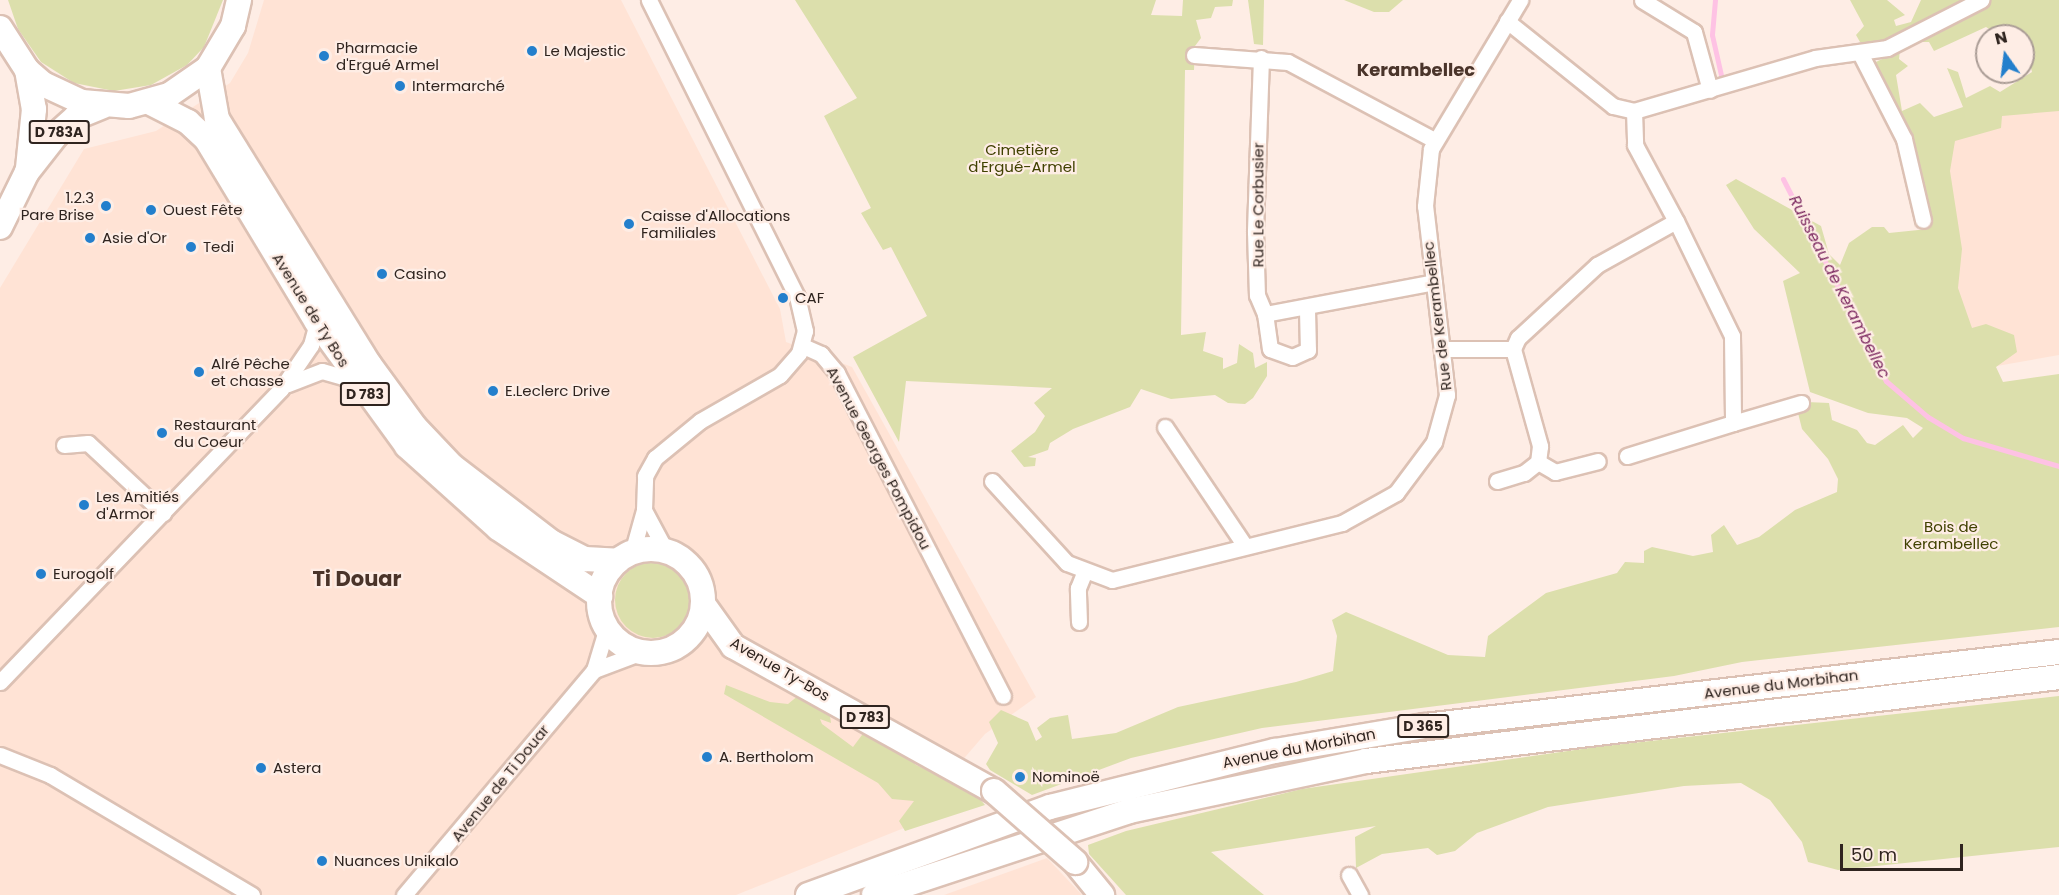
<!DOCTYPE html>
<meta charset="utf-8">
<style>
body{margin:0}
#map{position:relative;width:2059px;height:895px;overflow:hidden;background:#feede5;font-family:Poppins,sans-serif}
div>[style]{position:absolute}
.built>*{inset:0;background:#ffe3d5}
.green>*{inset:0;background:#dcdfac}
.round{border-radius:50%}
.stream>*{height:5px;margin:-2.5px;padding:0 2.5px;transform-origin:2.5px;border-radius:2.5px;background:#fec2e4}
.roads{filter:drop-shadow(2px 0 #dcc1b4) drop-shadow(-2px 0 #dcc1b4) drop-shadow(0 2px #dcc1b4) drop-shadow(0 -2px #dcc1b4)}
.minor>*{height:15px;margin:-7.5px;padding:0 7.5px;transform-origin:7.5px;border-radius:7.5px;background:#fff}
.primary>*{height:24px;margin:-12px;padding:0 12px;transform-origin:12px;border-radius:12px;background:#fff}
.primary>.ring{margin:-12px;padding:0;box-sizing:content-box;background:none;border:24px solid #fff;border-radius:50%}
.trunk>*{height:24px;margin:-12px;padding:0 12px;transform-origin:12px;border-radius:12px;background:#fff}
.bridges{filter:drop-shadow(2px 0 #dcc1b4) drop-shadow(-2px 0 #dcc1b4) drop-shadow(0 2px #dcc1b4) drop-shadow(0 -2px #dcc1b4)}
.primary-bridge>*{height:24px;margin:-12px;padding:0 12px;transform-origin:12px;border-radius:12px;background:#fff}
.dots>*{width:16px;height:16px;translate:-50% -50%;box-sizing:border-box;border:3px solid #feede5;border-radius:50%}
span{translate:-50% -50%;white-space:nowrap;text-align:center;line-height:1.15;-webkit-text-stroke:4.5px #feede5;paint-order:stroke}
.shield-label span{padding:2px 4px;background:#feede5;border:2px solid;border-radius:4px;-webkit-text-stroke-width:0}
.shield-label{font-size:14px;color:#2f241f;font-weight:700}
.poi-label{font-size:15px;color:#2f241f}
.left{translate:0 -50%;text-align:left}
.right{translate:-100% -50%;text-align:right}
.park-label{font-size:15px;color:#404100}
.street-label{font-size:15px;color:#2f241f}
.water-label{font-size:16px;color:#7d2a61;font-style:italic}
.quarter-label{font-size:18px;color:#4a342a;font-weight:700}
.district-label{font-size:21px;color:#4a342a;font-weight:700}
.north{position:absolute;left:1975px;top:24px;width:60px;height:60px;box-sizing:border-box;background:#feede5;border:2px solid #ab9d96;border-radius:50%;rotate:346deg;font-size:16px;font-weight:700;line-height:24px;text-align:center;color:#2f241f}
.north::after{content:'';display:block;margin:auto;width:21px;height:27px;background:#237fcc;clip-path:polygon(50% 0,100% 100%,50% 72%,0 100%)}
.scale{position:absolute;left:1840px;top:844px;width:123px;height:27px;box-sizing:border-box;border:3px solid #2f241f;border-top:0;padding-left:8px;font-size:18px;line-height:21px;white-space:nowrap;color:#2f241f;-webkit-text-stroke:4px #feede5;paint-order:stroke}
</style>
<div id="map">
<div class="built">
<div style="clip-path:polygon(264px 0,621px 0,780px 309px,786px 342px,852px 367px,1036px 697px,985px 734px,904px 828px,736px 895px,0 895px,0 288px,84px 149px,156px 131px,230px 83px,248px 53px)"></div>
<div style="clip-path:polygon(2059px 0,2059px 355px,1974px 370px,1920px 132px,2050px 86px)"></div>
<div style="clip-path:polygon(1047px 858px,1082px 895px,944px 895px)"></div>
</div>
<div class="green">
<div style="clip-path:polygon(8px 0,223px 0,204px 47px,187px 65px,151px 85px,114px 91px,74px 83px,41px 62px,18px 29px)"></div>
<div style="clip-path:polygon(795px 0,1156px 0,1151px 15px,1182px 16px,1183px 0,1233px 0,1232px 6px,1215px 7px,1211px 18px,1196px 20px,1201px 38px,1195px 46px,1194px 70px,1185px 70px,1181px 335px,1206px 332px,1203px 351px,1223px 358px,1223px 369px,1237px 363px,1239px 344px,1253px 353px,1255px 368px,1267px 362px,1267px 376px,1253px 398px,1245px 404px,1228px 403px,1215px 395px,1171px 399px,1141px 389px,1130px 407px,1073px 429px,1050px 443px,1048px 450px,1028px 457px,1036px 458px,1035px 466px,1024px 467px,1011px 451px,1035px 432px,1045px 416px,1034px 403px,1052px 388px,906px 381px,899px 442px,853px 357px,927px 316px,891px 247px,883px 250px,861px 213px,871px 208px,824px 116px,857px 98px)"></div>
<div style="clip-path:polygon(1248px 0,1264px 0,1263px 45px,1254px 44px)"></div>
<div style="clip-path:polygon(1344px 0,1403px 0,1389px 12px,1374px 12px)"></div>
<div style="clip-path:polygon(1850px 0,1887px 0,1905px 15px,1894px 20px,1896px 26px,1911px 22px,1921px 0,2059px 0,2059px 111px,2002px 116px,2001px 128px,1955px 141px,1950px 171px,1962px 249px,1958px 288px,1972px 328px,1986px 324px,2014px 335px,2017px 352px,1996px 367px,2003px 382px,2059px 374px,2059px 627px,1742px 662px,1674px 676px,1262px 728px,1131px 758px,1032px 795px,990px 770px,986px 764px,998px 743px,989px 722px,1001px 710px,1028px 722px,1036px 741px,1042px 737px,1037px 728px,1050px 718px,1068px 715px,1072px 739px,1116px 733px,1178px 707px,1296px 682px,1333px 671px,1337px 636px,1332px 620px,1346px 612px,1448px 655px,1485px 657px,1488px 636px,1546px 593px,1617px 573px,1625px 562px,1644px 563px,1644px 551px,1652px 547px,1693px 556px,1713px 552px,1711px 535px,1724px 525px,1737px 545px,1759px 537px,1795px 510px,1837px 492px,1838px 479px,1828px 459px,1802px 429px,1797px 409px,1807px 402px,1829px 403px,1832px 420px,1857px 430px,1867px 443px,1875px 445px,1903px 425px,1913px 438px,1923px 428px,1907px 418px,1868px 413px,1810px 392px,1783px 281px,1800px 273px,1754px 229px,1726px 185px,1736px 179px,1821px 226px,1829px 254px,1840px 265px,1849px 243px,1872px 227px,1884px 227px,1889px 233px,1928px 229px,1924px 202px,1868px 66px,1900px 50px,1899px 59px,1908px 66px,1896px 75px,1902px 111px,1920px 103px,1934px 117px,1963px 107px,1947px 68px,1958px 72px,1966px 98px,1990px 86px,2000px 92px,2032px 72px,2023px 36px,2000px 36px,1986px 27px,1934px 51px,1929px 42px,1860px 42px,1856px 35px,1864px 26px)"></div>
<div class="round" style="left:615px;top:562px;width:76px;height:76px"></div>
<div style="clip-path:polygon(726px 685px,770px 702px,788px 704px,799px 695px,829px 709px,831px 723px,820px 719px,822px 724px,853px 747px,865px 731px,897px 747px,916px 765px,971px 789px,985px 805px,905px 831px,899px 821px,914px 801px,892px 799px,878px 783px,724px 694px)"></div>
<div style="clip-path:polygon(2059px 696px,2059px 847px,1838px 870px,1808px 862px,1802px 842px,1770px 800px,1741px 783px,1684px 786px,1548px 807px,1477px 833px,1455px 851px,1437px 855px,1428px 848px,1382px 854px,1356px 868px,1355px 837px,1376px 826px,1211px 852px,1264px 895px,1126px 895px,1089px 854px,1088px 845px,1126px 831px,1302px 789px,1596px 747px)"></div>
</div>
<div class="stream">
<div style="left:1715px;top:0;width:35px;rotate:95deg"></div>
<div style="left:1712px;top:35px;width:41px;rotate:77.3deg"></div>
<div style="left:1783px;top:179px;width:227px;rotate:63deg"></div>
<div style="left:1886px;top:381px;width:55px;rotate:40.6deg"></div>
<div style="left:1928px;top:417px;width:41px;rotate:31deg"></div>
<div style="left:1963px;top:438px;width:100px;rotate:16.3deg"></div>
</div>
<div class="roads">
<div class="minor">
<div style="left:1642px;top:0;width:61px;rotate:31.6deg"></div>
<div style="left:1694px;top:32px;width:60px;rotate:74.6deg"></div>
<div style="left:1507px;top:21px;width:136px;rotate:38.7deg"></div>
<div style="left:1613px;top:106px;width:22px;rotate:13deg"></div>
<div style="left:1634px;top:111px;width:189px;rotate:-16.3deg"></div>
<div style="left:1815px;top:58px;width:73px;rotate:-7.9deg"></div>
<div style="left:1887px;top:48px;width:106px;rotate:-27.1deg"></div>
<div style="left:1860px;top:53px;width:97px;rotate:62.9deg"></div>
<div style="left:1904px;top:139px;width:83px;rotate:76.8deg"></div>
<div style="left:1194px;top:55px;width:94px;rotate:4.3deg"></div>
<div style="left:1288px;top:62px;width:166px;rotate:28.1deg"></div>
<div style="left:1261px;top:58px;width:174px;rotate:92deg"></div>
<div style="left:1255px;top:232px;width:63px;rotate:88.2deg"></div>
<div style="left:1257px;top:295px;width:21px;rotate:67deg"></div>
<div style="left:1634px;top:111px;width:34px;rotate:88deg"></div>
<div style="left:1635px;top:145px;width:86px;rotate:61.7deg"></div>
<div style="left:1307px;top:310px;width:40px;rotate:88.6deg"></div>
<div style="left:1308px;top:350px;width:17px;rotate:156deg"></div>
<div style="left:1292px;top:357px;width:23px;rotate:-160deg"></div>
<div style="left:1270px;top:349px;width:35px;rotate:-98deg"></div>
<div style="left:1265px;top:314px;width:172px;rotate:-10.7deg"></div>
<div style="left:803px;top:346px;width:20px;rotate:24deg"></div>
<div style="left:821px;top:354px;width:25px;rotate:50deg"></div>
<div style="left:837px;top:373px;width:363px;rotate:62.8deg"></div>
<div style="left:1444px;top:349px;width:69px"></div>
<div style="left:1513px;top:349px;width:12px;rotate:-66deg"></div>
<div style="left:1518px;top:338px;width:108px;rotate:-42.7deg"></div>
<div style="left:1597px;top:265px;width:90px;rotate:-29.1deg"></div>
<div style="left:1676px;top:221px;width:128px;rotate:64deg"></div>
<div style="left:1732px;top:336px;width:87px;rotate:89.3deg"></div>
<div style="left:1733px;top:423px;width:111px;rotate:162.7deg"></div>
<div style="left:1513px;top:349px;width:101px;rotate:74.4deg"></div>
<div style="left:1540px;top:446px;width:16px;rotate:97deg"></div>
<div style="left:1538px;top:462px;width:20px;rotate:30deg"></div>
<div style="left:1555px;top:472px;width:44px;rotate:-14.3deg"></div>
<div style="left:288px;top:384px;width:36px;rotate:-21deg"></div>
<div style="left:322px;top:371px;width:33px;rotate:16deg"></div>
<div style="left:1733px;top:423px;width:71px;rotate:-16.4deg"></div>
<div style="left:1165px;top:427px;width:143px;rotate:56.1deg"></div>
<div style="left:64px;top:445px;width:24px;rotate:-5deg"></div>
<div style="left:88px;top:443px;width:103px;rotate:43deg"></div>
<div style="left:992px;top:481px;width:111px;rotate:47.6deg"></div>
<div style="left:1067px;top:563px;width:48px;rotate:20.7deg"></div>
<div style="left:1112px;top:580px;width:237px;rotate:-13.9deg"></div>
<div style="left:1342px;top:523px;width:62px;rotate:-29.1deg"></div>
<div style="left:1396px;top:493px;width:64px;rotate:-53.3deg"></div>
<div style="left:1434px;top:442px;width:49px;rotate:-74.5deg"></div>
<div style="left:1447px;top:395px;width:190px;rotate:-96.6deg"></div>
<div style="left:1425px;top:206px;width:57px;rotate:-84deg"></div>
<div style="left:1431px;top:149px;width:174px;rotate:-59.1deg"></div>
<div style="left:1497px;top:481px;width:28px;rotate:-17deg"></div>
<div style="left:1524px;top:473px;width:18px;rotate:-38deg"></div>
<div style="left:644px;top:510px;width:47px;rotate:61.8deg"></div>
<div style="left:632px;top:553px;width:45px;rotate:-74.4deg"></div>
<div style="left:644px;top:510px;width:34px;rotate:-88deg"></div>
<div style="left:645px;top:476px;width:21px;rotate:-61deg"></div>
<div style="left:655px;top:458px;width:58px;rotate:-39.4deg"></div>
<div style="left:700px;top:421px;width:92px;rotate:-29.9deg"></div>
<div style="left:780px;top:375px;width:29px;rotate:-49deg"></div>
<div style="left:799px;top:353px;width:23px;rotate:-75deg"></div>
<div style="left:805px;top:331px;width:35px;rotate:-103deg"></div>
<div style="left:797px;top:297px;width:332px;rotate:-116.5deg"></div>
<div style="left:1079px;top:622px;width:34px;rotate:-92deg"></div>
<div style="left:1078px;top:588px;width:16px;rotate:-68deg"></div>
<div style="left:594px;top:670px;width:51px;rotate:-20.6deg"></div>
<div style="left:0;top:682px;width:406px;rotate:-46.2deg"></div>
<div style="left:281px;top:389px;width:53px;rotate:-55.7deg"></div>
<div style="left:311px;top:345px;width:24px;rotate:-75deg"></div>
<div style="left:0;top:755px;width:54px;rotate:21.8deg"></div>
<div style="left:50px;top:775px;width:235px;rotate:30.7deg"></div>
<div style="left:1349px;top:875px;width:23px;rotate:61deg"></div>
<div style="left:404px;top:895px;width:294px;rotate:-49.8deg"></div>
<div style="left:594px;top:670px;width:45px;rotate:-73.2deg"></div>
</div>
<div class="primary">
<div style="left:0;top:28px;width:50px;rotate:57.3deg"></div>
<div style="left:27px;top:70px;width:21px;rotate:41deg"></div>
<div style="left:43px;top:84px;width:43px;rotate:24.8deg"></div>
<div style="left:82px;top:102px;width:47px;rotate:4.9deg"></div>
<div style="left:129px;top:106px;width:41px;rotate:-15.4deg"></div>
<div style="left:169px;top:95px;width:47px;rotate:-34.7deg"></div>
<div style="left:208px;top:68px;width:49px;rotate:-59.2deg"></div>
<div style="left:233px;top:26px;width:27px;rotate:-77deg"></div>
<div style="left:208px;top:68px;width:52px;rotate:80deg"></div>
<div style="left:217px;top:119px;width:288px;rotate:58.2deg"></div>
<div style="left:369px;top:364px;width:78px;rotate:53.9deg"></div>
<div style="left:415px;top:427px;width:54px;rotate:46.5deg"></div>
<div style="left:452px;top:466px;width:125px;rotate:37.5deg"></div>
<div style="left:551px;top:542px;width:38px;rotate:27deg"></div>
<div style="left:585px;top:559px;width:33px;rotate:3deg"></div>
<div style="left:27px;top:70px;width:40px;rotate:80deg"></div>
<div style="left:34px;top:109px;width:59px;rotate:95.8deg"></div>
<div style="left:151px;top:103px;width:42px;rotate:27.2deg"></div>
<div style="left:188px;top:122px;width:26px;rotate:43deg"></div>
<div style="left:207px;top:140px;width:213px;rotate:58.9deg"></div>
<div style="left:317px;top:322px;width:153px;rotate:54deg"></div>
<div style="left:407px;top:446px;width:122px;rotate:42deg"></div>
<div style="left:498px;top:528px;width:123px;rotate:33.7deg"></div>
<div style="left:0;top:227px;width:61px;rotate:-63.9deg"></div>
<div style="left:27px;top:172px;width:47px;rotate:-51.9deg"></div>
<div style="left:56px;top:135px;width:27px;rotate:-42deg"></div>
<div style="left:76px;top:117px;width:29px;rotate:-22deg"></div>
<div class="ring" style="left:599px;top:549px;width:80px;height:80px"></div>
<div style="left:703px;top:604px;width:52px;rotate:54.5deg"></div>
<div style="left:733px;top:646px;width:299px;rotate:29.1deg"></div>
<div style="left:1075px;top:862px;width:43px;rotate:50.7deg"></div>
</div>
<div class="trunk">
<div style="left:808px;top:895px;width:258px;rotate:-20deg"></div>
<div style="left:1050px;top:807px;width:232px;rotate:-14deg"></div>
<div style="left:1275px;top:751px;width:152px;rotate:-9.5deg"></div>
<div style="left:1425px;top:726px;width:638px;rotate:-6.66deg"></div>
<div style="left:874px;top:895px;width:268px;rotate:-18.2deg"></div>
<div style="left:1129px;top:811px;width:242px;rotate:-11.9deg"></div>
<div style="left:1366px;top:761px;width:698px;rotate:-6.91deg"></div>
</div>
</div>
<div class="bridges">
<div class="primary-bridge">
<div style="left:994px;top:791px;width:108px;rotate:41.2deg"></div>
</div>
</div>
<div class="dots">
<div style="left:532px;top:51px;background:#237fcc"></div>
<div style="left:324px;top:56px;background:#237fcc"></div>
<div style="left:400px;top:86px;background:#237fcc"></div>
<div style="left:106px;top:206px;background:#237fcc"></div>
<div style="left:151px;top:210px;background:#237fcc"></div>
<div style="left:629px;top:224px;background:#237fcc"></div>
<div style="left:90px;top:238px;background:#237fcc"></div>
<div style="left:191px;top:247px;background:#237fcc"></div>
<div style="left:382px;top:274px;background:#237fcc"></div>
<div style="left:783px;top:298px;background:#237fcc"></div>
<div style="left:199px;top:372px;background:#237fcc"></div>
<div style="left:493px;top:391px;background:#237fcc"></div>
<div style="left:162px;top:433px;background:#237fcc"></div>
<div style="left:84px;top:505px;background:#237fcc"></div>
<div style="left:41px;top:574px;background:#237fcc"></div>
<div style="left:707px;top:757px;background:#237fcc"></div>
<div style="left:261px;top:768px;background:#237fcc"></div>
<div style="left:1020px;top:777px;background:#237fcc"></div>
<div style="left:322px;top:861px;background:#237fcc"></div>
</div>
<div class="shield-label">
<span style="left:59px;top:132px">D 783A</span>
<span style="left:365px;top:394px">D 783</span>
<span style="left:865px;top:717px">D 783</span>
<span style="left:1423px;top:726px">D 365</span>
</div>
<div class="poi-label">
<span class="left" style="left:336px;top:56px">Pharmacie<br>d'Ergué Armel</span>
<span class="left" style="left:544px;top:51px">Le Majestic</span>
<span class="left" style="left:412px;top:86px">Intermarché</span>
<span class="right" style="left:94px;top:206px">1.2.3<br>Pare Brise</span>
<span class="left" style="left:163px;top:210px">Ouest Fête</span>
<span class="left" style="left:641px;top:224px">Caisse d'Allocations<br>Familiales</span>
<span class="left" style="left:102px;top:238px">Asie d'Or</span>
<span class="left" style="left:203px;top:247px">Tedi</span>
<span class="left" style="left:394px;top:274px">Casino</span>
<span class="left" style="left:795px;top:298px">CAF</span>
<span class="left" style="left:211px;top:372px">Alré Pêche<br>et chasse</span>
<span class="left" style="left:505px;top:391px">E.Leclerc Drive</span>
<span class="left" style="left:174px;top:433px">Restaurant<br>du Coeur</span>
<span class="left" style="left:96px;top:505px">Les Amitiés<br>d'Armor</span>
<span class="left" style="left:53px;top:574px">Eurogolf</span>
<span class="left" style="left:719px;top:757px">A. Bertholom</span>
<span class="left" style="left:273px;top:768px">Astera</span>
<span class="left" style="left:1032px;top:777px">Nominoë</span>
<span class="left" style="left:334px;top:861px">Nuances Unikalo</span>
</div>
<div class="park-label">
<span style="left:1022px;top:158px">Cimetière<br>d'Ergué-Armel</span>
<span style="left:1951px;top:535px">Bois de<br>Kerambellec</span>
</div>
<div class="street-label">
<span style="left:1258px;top:205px;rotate:-90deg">Rue Le Corbusier</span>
<span style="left:311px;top:310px;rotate:58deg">Avenue de Ty Bos</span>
<span style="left:1437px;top:316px;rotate:-97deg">Rue de Kerambellec</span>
<span style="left:879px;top:458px;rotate:62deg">Avenue Georges Pompidou</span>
<span style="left:780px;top:669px;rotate:30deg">Avenue Ty-Bos</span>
<span style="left:1781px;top:684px;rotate:-7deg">Avenue du Morbihan</span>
<span style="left:1299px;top:748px;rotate:-11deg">Avenue du Morbihan</span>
<span style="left:500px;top:783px;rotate:-51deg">Avenue de Ti Douar</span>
</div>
<div class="water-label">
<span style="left:1839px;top:287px;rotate:63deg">Ruisseau de Kerambellec</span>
</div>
<div class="quarter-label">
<span style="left:1416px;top:70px">Kerambellec</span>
</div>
<div class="district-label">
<span style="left:357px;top:579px">Ti Douar</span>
</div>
<div class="north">N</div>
<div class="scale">50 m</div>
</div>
